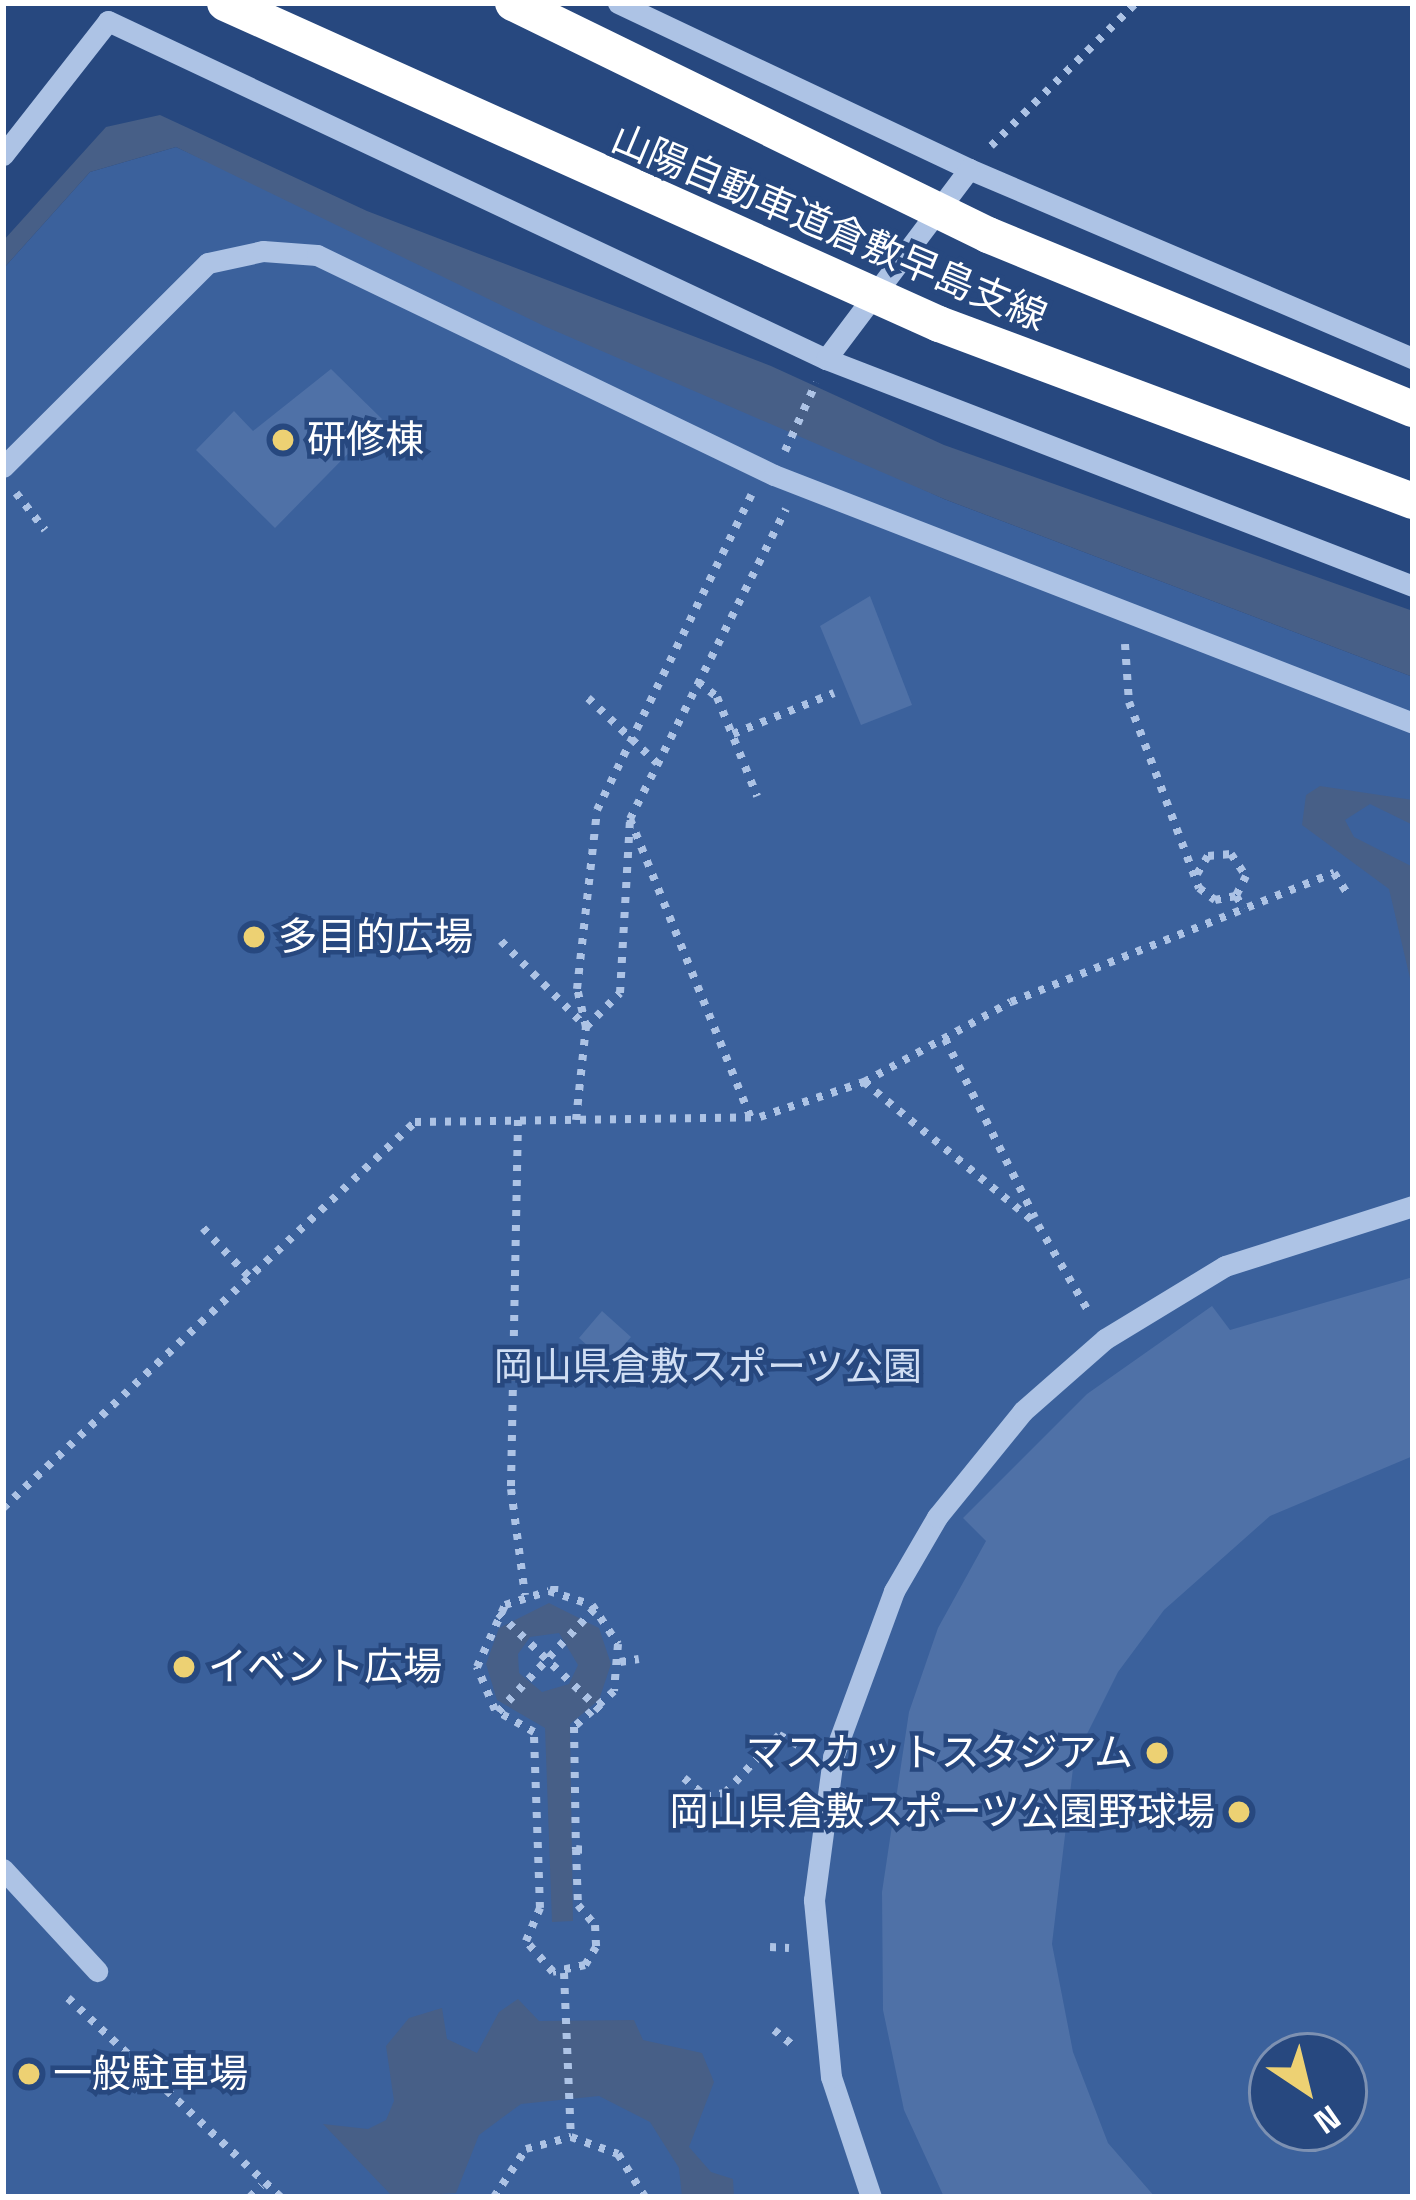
<!DOCTYPE html>
<meta charset="utf-8">
<style>
body{margin:0}
#map{position:relative;width:1416px;height:2200px;overflow:hidden;background:#27487f;font-family:"Space Grotesk","Noto Sans JP",sans-serif}
div>[style]{position:absolute}
.green>*{inset:0;background:#3b619c}
.water>*{inset:0;background:#475f87}
.building>*{inset:0;background:#4f71a7}
.path>*{height:8px;margin-top:-4px;transform-origin:0;background:repeating-linear-gradient(90deg,#adc3e5 0 6px,transparent 0 15px)}
.minor>*{height:21px;margin:-10.5px;padding:0 10.5px;transform-origin:10.5px;border-radius:10.5px;background:#adc3e5}
.highway-bridge>*{height:36px;margin:-18px;padding:0 18px;transform-origin:18px;border-radius:18px;background:#fff}
.dots>*{width:33px;height:33px;translate:-50% -50%;box-sizing:border-box;border:6px solid #27487f;border-radius:50%}
span{translate:-50% -50%;white-space:nowrap;text-align:center;line-height:1.15;-webkit-text-stroke:9px #27487f;paint-order:stroke}
.street-label{font-size:39px;color:#fff}
.poi-label{font-size:39px;color:#fff}
.left{translate:0 -50%;text-align:left}
.right{translate:-100% -50%;text-align:right}
.park-label{font-size:39px;color:#d0def4}
.frame{position:absolute;inset:0;border:6px solid #fff;pointer-events:none}
.north{position:absolute;left:1248px;top:2032px;width:120px;height:120px;box-sizing:border-box;background:#27487f;border:3px solid #7d91b2;border-radius:50%;rotate:145deg;font-size:33px;font-weight:700;line-height:48px;text-align:center;color:#fff}
.north::after{content:'';display:block;margin:auto;width:42px;height:54px;background:#edd173;clip-path:polygon(50% 0,100% 100%,50% 72%,0 100%)}
</style>
<div id="map">
<div class="green">
<div style="clip-path:polygon(evenodd,176px 147px,944px 499px,1413px 677px,1413px 2197px,3px 2197px,3px 269px,90px 172px,176px 147px,1272px 2056px,1344px 2056px,1344px 2128px,1272px 2128px,1272px 2056px)"></div>
</div>
<div class="water">
<div style="clip-path:polygon(160px 115px,367px 211px,771px 366px,944px 445px,1413px 611px,1413px 677px,944px 499px,544px 326px,176px 147px,90px 172px,3px 269px,3px 241px,106px 127px)"></div>
<div style="clip-path:polygon(1320px 786px,1413px 800px,1413px 825px,1370px 804px,1345px 820px,1354px 837px,1413px 867px,1413px 991px,1389px 889px,1302px 825px,1306px 795px)"></div>
<div style="clip-path:polygon(evenodd,549px 1603px,599px 1628px,611px 1664px,599px 1700px,570px 1724px,573px 1921px,552px 1922px,545px 1728px,497px 1700px,486px 1664px,499px 1628px,549px 1603px,559px 1633px,578px 1665px,569px 1684px,542px 1692px,519px 1673px,518px 1654px,530px 1637px,559px 1633px)"></div>
<div style="clip-path:polygon(518px 1999px,539px 2021px,634px 2020px,643px 2040px,702px 2053px,714px 2082px,689px 2147px,711px 2172px,733px 2179px,734px 2197px,682px 2197px,679px 2168px,650px 2122px,599px 2096px,521px 2104px,479px 2135px,456px 2193px,393px 2197px,323px 2124px,368px 2129px,386px 2120px,394px 2101px,386px 2046px,409px 2018px,442px 2008px,447px 2039px,477px 2053px,499px 2012px)"></div>
</div>
<div class="building">
<div style="clip-path:polygon(331px 369px,382px 419px,275px 528px,196px 450px,234px 411px,253px 431px)"></div>
<div style="clip-path:polygon(870px 596px,912px 705px,861px 725px,820px 626px)"></div>
<div style="clip-path:polygon(1413px 1277px,1413px 1456px,1270px 1516px,1164px 1610px,1118px 1672px,1074px 1760px,1052px 1944px,1073px 2052px,1108px 2143px,1155px 2197px,944px 2197px,904px 2110px,883px 2010px,882px 1892px,909px 1712px,938px 1628px,986px 1541px,963px 1518px,1087px 1394px,1212px 1306px,1230px 1330px)"></div>
<div style="clip-path:polygon(602px 1311px,631px 1337px,608px 1364px,579px 1338px)"></div>
</div>
<div class="path">
<div style="left:991px;top:146px;width:204px;rotate:-44.6deg"></div>
<div style="left:785px;top:451px;width:75px;rotate:-65.5deg"></div>
<div style="left:16px;top:493px;width:47px;rotate:51.9deg"></div>
<div style="left:1125px;top:644px;width:58px;rotate:86.1deg"></div>
<div style="left:1129px;top:702px;width:199px;rotate:69.4deg"></div>
<div style="left:1199px;top:888px;width:20px;rotate:37deg"></div>
<div style="left:1215px;top:900px;width:21px;rotate:-11deg"></div>
<div style="left:1236px;top:896px;width:15px;rotate:58deg"></div>
<div style="left:698px;top:682px;width:24px;rotate:38deg"></div>
<div style="left:717px;top:697px;width:107px;rotate:68deg"></div>
<div style="left:588px;top:698px;width:95px;rotate:43.3deg"></div>
<div style="left:733px;top:734px;width:109px;rotate:-22.1deg"></div>
<div style="left:630px;top:819px;width:323px;rotate:68deg"></div>
<div style="left:1197px;top:874px;width:21px;rotate:-59deg"></div>
<div style="left:1208px;top:856px;width:23px;rotate:-5deg"></div>
<div style="left:1231px;top:854px;width:27px;rotate:56deg"></div>
<div style="left:1246px;top:876px;width:22px;rotate:117deg"></div>
<div style="left:501px;top:941px;width:121px;rotate:45.3deg"></div>
<div style="left:586px;top:1027px;width:48px;rotate:-45deg"></div>
<div style="left:620px;top:993px;width:174px;rotate:-86.7deg"></div>
<div style="left:630px;top:819px;width:347px;rotate:-63.3deg"></div>
<div style="left:945px;top:1039px;width:200px;rotate:63.3deg"></div>
<div style="left:864px;top:1082px;width:167px;rotate:-28.6deg"></div>
<div style="left:1011px;top:1002px;width:348px;rotate:-21.8deg"></div>
<div style="left:1334px;top:873px;width:24px;rotate:57deg"></div>
<div style="left:518px;top:1120px;width:369px;rotate:91.1deg"></div>
<div style="left:511px;top:1489px;width:107px;rotate:82.5deg"></div>
<div style="left:576px;top:1120px;width:94px;rotate:-83.9deg"></div>
<div style="left:586px;top:1027px;width:39px;rotate:-103deg"></div>
<div style="left:577px;top:989px;width:180px;rotate:-83.6deg"></div>
<div style="left:597px;top:810px;width:351px;rotate:-63.9deg"></div>
<div style="left:203px;top:1228px;width:67px;rotate:46.8deg"></div>
<div style="left:3px;top:1508px;width:565px;rotate:-43.13deg"></div>
<div style="left:415px;top:1122px;width:345px;rotate:-0.8deg"></div>
<div style="left:760px;top:1117px;width:110px;rotate:-18.6deg"></div>
<div style="left:864px;top:1082px;width:225px;rotate:39.4deg"></div>
<div style="left:1038px;top:1225px;width:103px;rotate:59.7deg"></div>
<div style="left:554px;top:1592px;width:13px;rotate:-86deg"></div>
<div style="left:498px;top:1613px;width:142px;rotate:43.6deg"></div>
<div style="left:620px;top:1662px;width:19px;rotate:-9deg"></div>
<div style="left:498px;top:1712px;width:142px;rotate:-47deg"></div>
<div style="left:684px;top:1778px;width:28px;rotate:41deg"></div>
<div style="left:705px;top:1796px;width:20px;rotate:-9deg"></div>
<div style="left:725px;top:1793px;width:79px;rotate:-47deg"></div>
<div style="left:779px;top:1735px;width:27px;rotate:28deg"></div>
<div style="left:576px;top:1849px;width:56px;rotate:88deg"></div>
<div style="left:578px;top:1905px;width:26px;rotate:50deg"></div>
<div style="left:595px;top:1925px;width:22px;rotate:87deg"></div>
<div style="left:596px;top:1947px;width:21px;rotate:121deg"></div>
<div style="left:585px;top:1965px;width:33px;rotate:168deg"></div>
<div style="left:553px;top:1972px;width:41px;rotate:-131.1deg"></div>
<div style="left:526px;top:1941px;width:36px;rotate:-67deg"></div>
<div style="left:540px;top:1908px;width:176px;rotate:-92deg"></div>
<div style="left:534px;top:1732px;width:45px;rotate:-150.6deg"></div>
<div style="left:495px;top:1710px;width:47px;rotate:-112.7deg"></div>
<div style="left:477px;top:1667px;width:68px;rotate:-65.7deg"></div>
<div style="left:505px;top:1605px;width:46px;rotate:-17.7deg"></div>
<div style="left:549px;top:1591px;width:45px;rotate:18deg"></div>
<div style="left:592px;top:1605px;width:47px;rotate:56.3deg"></div>
<div style="left:618px;top:1644px;width:47px;rotate:94.9deg"></div>
<div style="left:614px;top:1691px;width:54px;rotate:138deg"></div>
<div style="left:574px;top:1727px;width:122px;rotate:89.1deg"></div>
<div style="left:576px;top:1849px;width:9px;rotate:6deg"></div>
<div style="left:770px;top:1947px;width:19px;rotate:3deg"></div>
<div style="left:564px;top:1973px;width:164px;rotate:87.6deg"></div>
<div style="left:68px;top:1998px;width:291px;rotate:43.1deg"></div>
<div style="left:774px;top:2030px;width:28px;rotate:39deg"></div>
<div style="left:250px;top:2197px;width:16px;rotate:-45deg"></div>
<div style="left:494px;top:2197px;width:58px;rotate:-56.3deg"></div>
<div style="left:526px;top:2149px;width:47px;rotate:-14.9deg"></div>
<div style="left:571px;top:2137px;width:50px;rotate:19.9deg"></div>
<div style="left:618px;top:2154px;width:51px;rotate:57.9deg"></div>
</div>
<div class="minor">
<div style="left:618px;top:3px;width:388px;rotate:25.3deg"></div>
<div style="left:969px;top:169px;width:483px;rotate:23.1deg"></div>
<div style="left:3px;top:155px;width:170px;rotate:-51.9deg"></div>
<div style="left:108px;top:21px;width:794px;rotate:25.21deg"></div>
<div style="left:826px;top:359px;width:629px;rotate:21.14deg"></div>
<div style="left:826px;top:359px;width:238px;rotate:-53deg"></div>
<div style="left:3px;top:467px;width:289px;rotate:-44.9deg"></div>
<div style="left:208px;top:263px;width:56px;rotate:-12.3deg"></div>
<div style="left:263px;top:251px;width:54px;rotate:4.2deg"></div>
<div style="left:317px;top:255px;width:507px;rotate:25.71deg"></div>
<div style="left:774px;top:475px;width:685px;rotate:21.21deg"></div>
<div style="left:3px;top:1869px;width:139px;rotate:47.3deg"></div>
<div style="left:871px;top:2197px;width:126px;rotate:-108.4deg"></div>
<div style="left:831px;top:2077px;width:178px;rotate:-95.5deg"></div>
<div style="left:814px;top:1900px;width:144px;rotate:-82.4deg"></div>
<div style="left:833px;top:1757px;width:177px;rotate:-69.8deg"></div>
<div style="left:894px;top:1591px;width:86px;rotate:-59.8deg"></div>
<div style="left:937px;top:1517px;width:136px;rotate:-50.9deg"></div>
<div style="left:1023px;top:1411px;width:109px;rotate:-41.3deg"></div>
<div style="left:1105px;top:1339px;width:140px;rotate:-31.3deg"></div>
<div style="left:1225px;top:1266px;width:197px;rotate:-17.7deg"></div>
</div>
<div class="highway-bridge">
<div style="left:225px;top:3px;width:783px;rotate:24.21deg"></div>
<div style="left:939px;top:324px;width:506px;rotate:20.48deg"></div>
<div style="left:513px;top:3px;width:529px;rotate:26.03deg"></div>
<div style="left:988px;top:235px;width:459px;rotate:22.3deg"></div>
</div>
<div class="dots">
<div style="left:283px;top:440px;background:#edd173"></div>
<div style="left:254px;top:937px;background:#edd173"></div>
<div style="left:184px;top:1667px;background:#edd173"></div>
<div style="left:1157px;top:1753px;background:#edd173"></div>
<div style="left:1239px;top:1812px;background:#edd173"></div>
<div style="left:29px;top:2074px;background:#edd173"></div>
</div>
<div class="street-label">
<span style="left:829px;top:228px;rotate:23deg">山陽自動車道倉敷早島支線</span>
</div>
<div class="poi-label">
<span class="left" style="left:307px;top:440px">研修棟</span>
<span class="left" style="left:278px;top:937px">多目的広場</span>
<span class="left" style="left:208px;top:1667px">イベント広場</span>
<span class="right" style="left:1133px;top:1753px">マスカットスタジアム</span>
<span class="right" style="left:1215px;top:1812px">岡山県倉敷スポーツ公園野球場</span>
<span class="left" style="left:53px;top:2074px">一般駐車場</span>
</div>
<div class="park-label">
<span style="left:708px;top:1367px">岡山県倉敷スポーツ公園</span>
</div>
<div class="frame"></div>
<div class="north">N</div>
</div>
